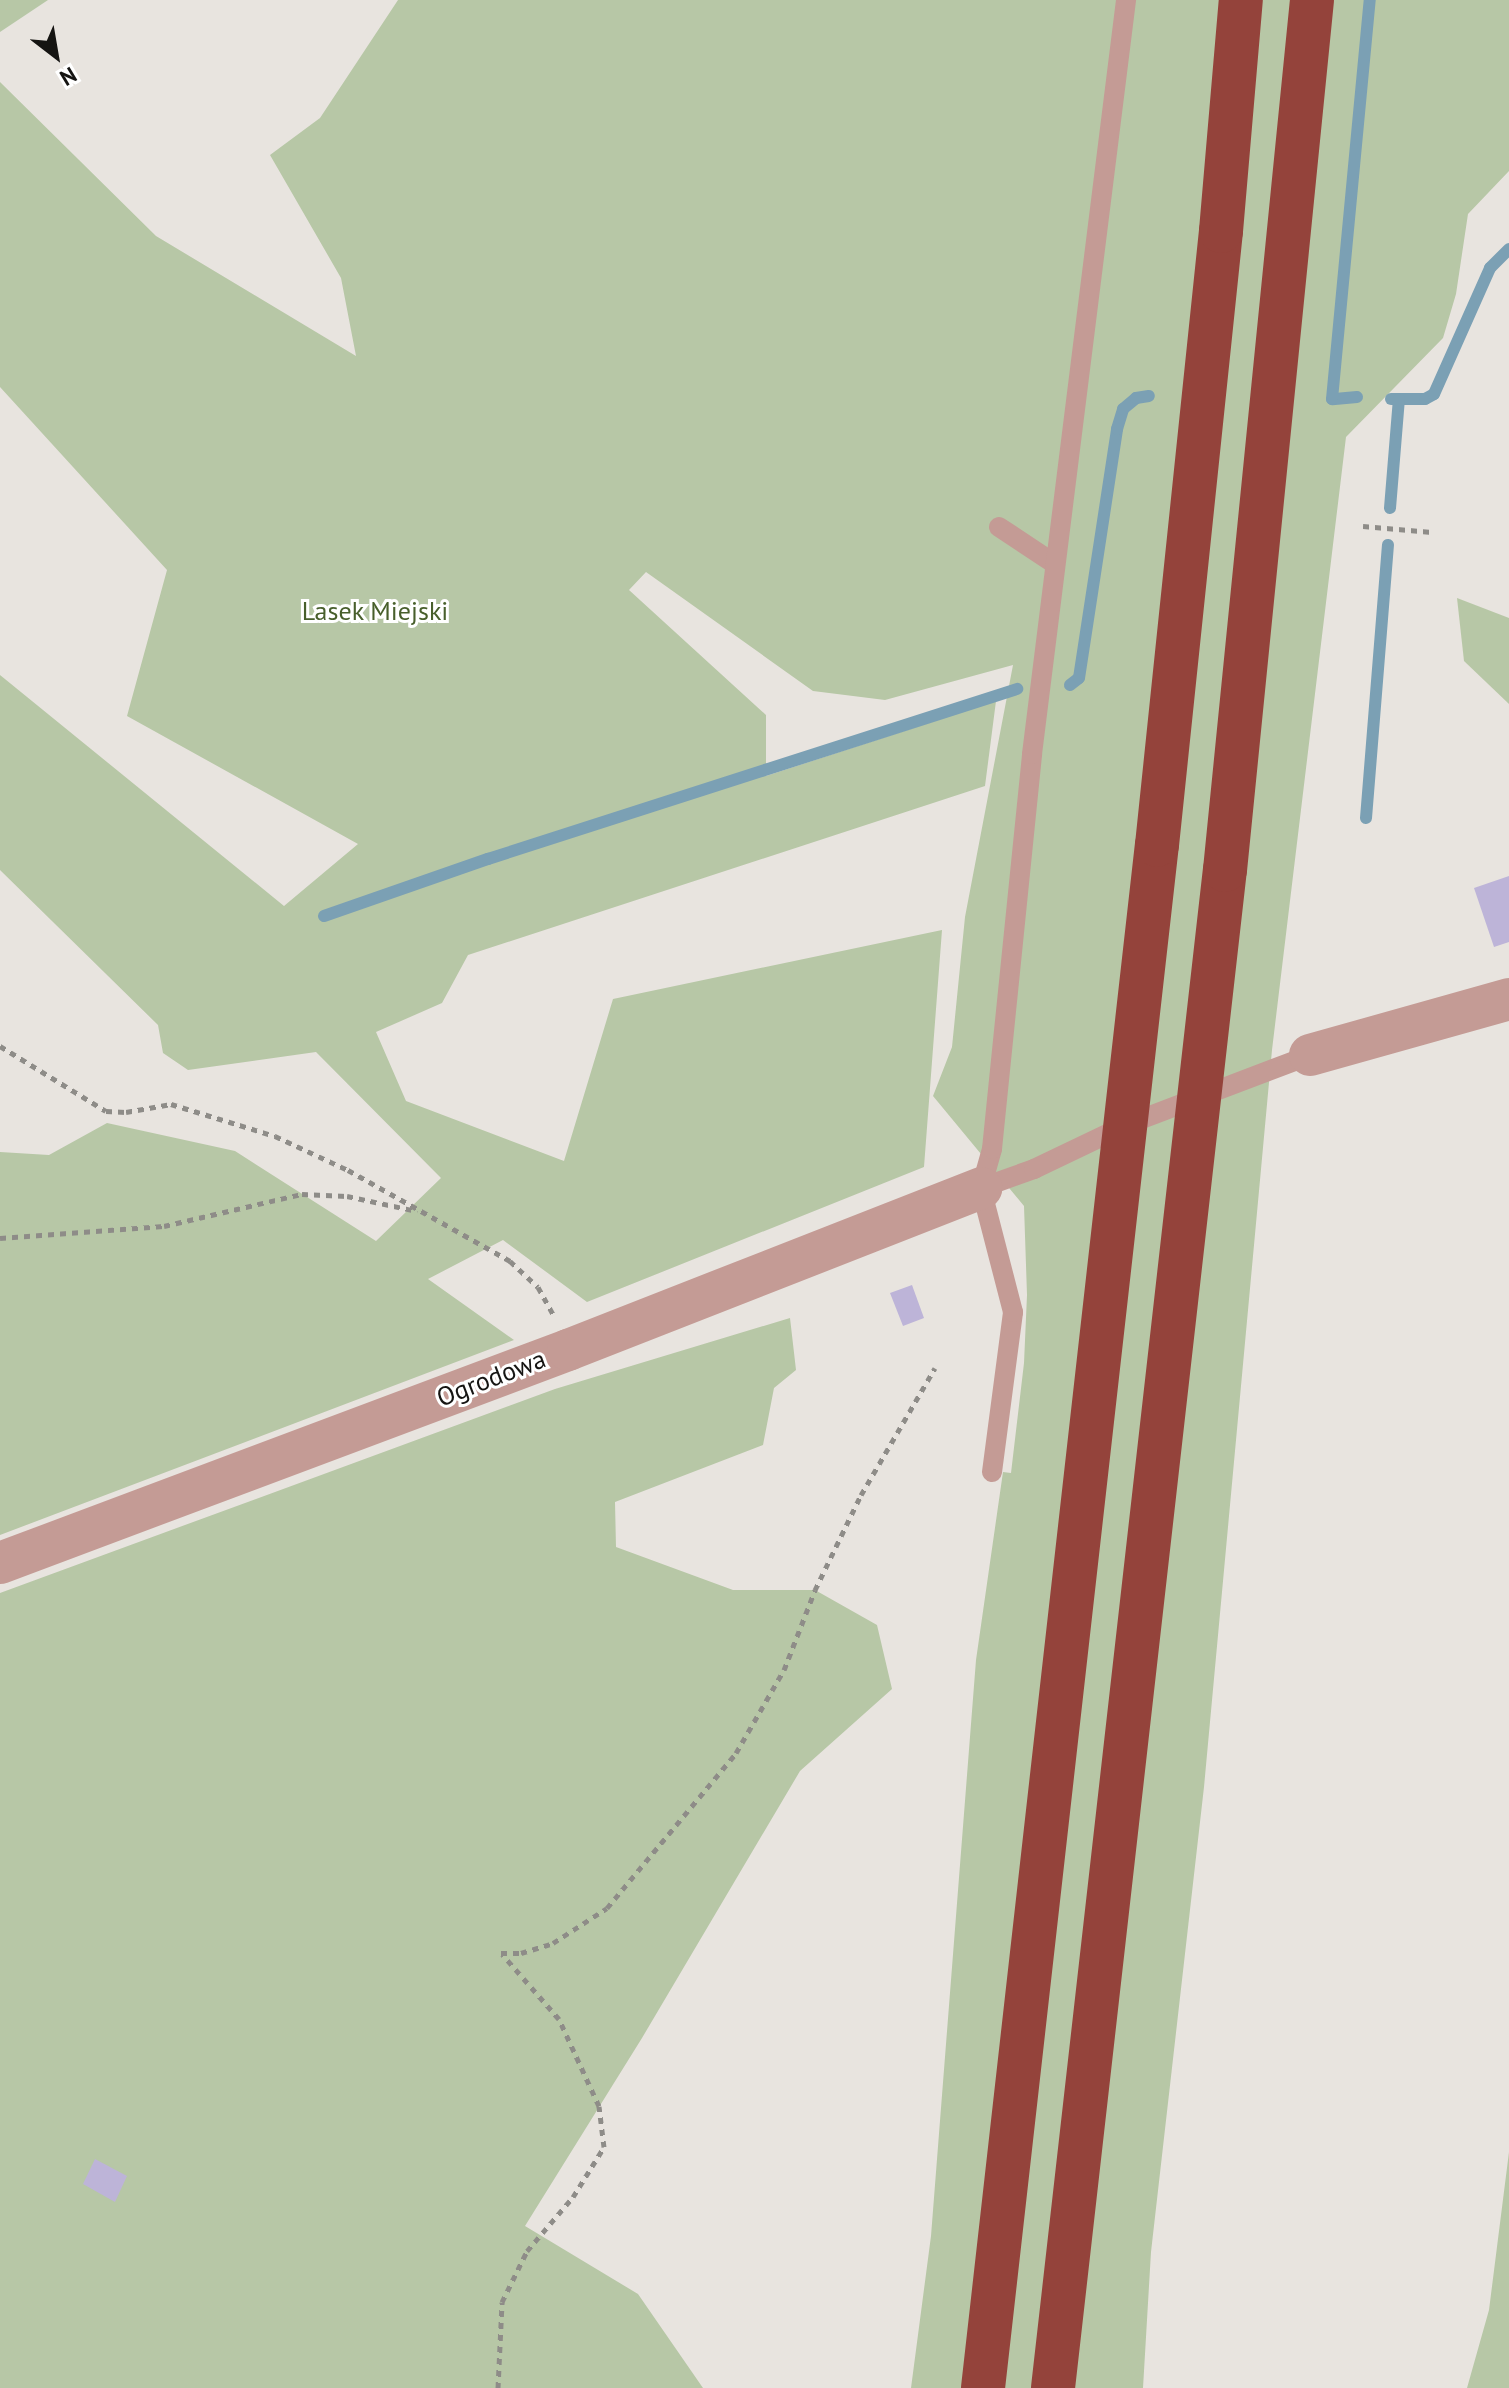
<!DOCTYPE html>
<style>
body{margin:0}
#map{position:relative;width:1509px;height:2388px;overflow:hidden;background:#e8e4df;font-family:"PT Sans",sans-serif}
div>[style]{position:absolute}
.green>*{inset:0;background:#b7c7a6}
.stream>*{height:12px;margin:-6px;padding:0 6px;transform-origin:6px;border-radius:6px;background:#7ba0b4}
.building>*{inset:0;background:#bdb4d8}
.path>*{height:5px;margin-top:-2.5px;transform-origin:0;background:repeating-linear-gradient(90deg,#8e8c88 0 6px,transparent 0 12px)}
.service>*{height:20px;margin:-10px;padding:0 10px;transform-origin:10px;border-radius:10px;background:#c49b95}
.minor>*{height:42px;margin:-21px;padding:0 21px;transform-origin:21px;border-radius:21px;background:#c49b95}
.motorway>*{height:44px;margin:-22px;padding:0 22px;transform-origin:22px;border-radius:22px;background:#94433b}
span{translate:-50% -50%;white-space:nowrap;text-align:center;line-height:1.15;-webkit-text-stroke:6px #fff;paint-order:stroke}
.park-label{font-size:26px;color:#485f2c}
.street-label{font-size:26px;color:#151412}
.north{position:absolute;left:16px;top:16px;width:80px;height:80px;-webkit-text-stroke:6px #fff;paint-order:stroke;rotate:149deg;font-size:22px;font-weight:700;line-height:32px;text-align:center;color:#151412}
.north::after{content:'';display:block;margin:auto;width:28px;height:36px;background:#151412;clip-path:polygon(50% 0,100% 100%,50% 72%,0 100%)}
</style>
<div id="map">
<div class="green">
<div style="clip-path:polygon(0 0,48px 0,0 32px)"></div>
<div style="clip-path:polygon(398px 0,1509px 0,1509px 171px,1468px 214px,1456px 294px,1443px 338px,1346px 437px,1272px 1050px,1204px 1787px,1151px 2252px,1143px 2388px,911px 2388px,931px 2236px,976px 1660px,1003px 1472px,1011px 1473px,1024px 1363px,1027px 1295px,1024px 1206px,933px 1096px,952px 1047px,965px 917px,1013px 665px,885px 700px,813px 691px,646px 572px,629px 590px,766px 715px,766px 776px,996px 701px,985px 786px,468px 955px,442px 1003px,376px 1032px,406px 1101px,564px 1161px,613px 999px,942px 930px,924px 1167px,587px 1302px,503px 1240px,428px 1279px,514px 1340px,0 1535px,0 1152px,49px 1155px,107px 1123px,235px 1151px,376px 1241px,441px 1178px,316px 1052px,188px 1070px,163px 1053px,158px 1025px,0 870px,0 675px,284px 906px,358px 844px,127px 716px,167px 570px,0 387px,0 82px,156px 236px,356px 356px,341px 278px,270px 155px,320px 118px)"></div>
<div style="clip-path:polygon(1457px 598px,1509px 618px,1509px 704px,1464px 661px)"></div>
<div style="clip-path:polygon(790px 1318px,796px 1370px,774px 1388px,763px 1445px,615px 1502px,616px 1547px,733px 1590px,815px 1590px,877px 1625px,892px 1689px,800px 1771px,642px 2038px,525px 2226px,638px 2294px,703px 2388px,0 2388px,0 1593px,555px 1389px)"></div>
<div style="clip-path:polygon(1509px 2152px,1509px 2388px,1467px 2388px,1489px 2310px)"></div>
</div>
<div class="stream">
<div style="left:1357px;top:397px;width:25px;rotate:175deg"></div>
<div style="left:1332px;top:399px;width:401px;rotate:-84.6deg"></div>
<div style="left:1391px;top:399px;width:34px"></div>
<div style="left:1425px;top:399px;width:10px;rotate:-29deg"></div>
<div style="left:1434px;top:394px;width:138px;rotate:-66deg"></div>
<div style="left:1490px;top:268px;width:27px;rotate:-45deg"></div>
<div style="left:1390px;top:508px;width:109px;rotate:-85.3deg"></div>
<div style="left:1070px;top:685px;width:11px;rotate:-38deg"></div>
<div style="left:1079px;top:678px;width:252px;rotate:-81.3deg"></div>
<div style="left:1117px;top:429px;width:21px;rotate:-73deg"></div>
<div style="left:1123px;top:409px;width:17px;rotate:-40deg"></div>
<div style="left:1136px;top:398px;width:13px;rotate:-9deg"></div>
<div style="left:1366px;top:818px;width:274px;rotate:-85.4deg"></div>
<div style="left:324px;top:916px;width:174px;rotate:-19.2deg"></div>
<div style="left:488px;top:859px;width:556px;rotate:-17.82deg"></div>
</div>
<div class="building">
<div style="clip-path:polygon(1509px 876px,1509px 942px,1494px 947px,1474px 888px)"></div>
<div style="clip-path:polygon(912px 1285px,924px 1318px,903px 1326px,890px 1293px)"></div>
<div style="clip-path:polygon(95px 2159px,127px 2176px,115px 2202px,83px 2184px)"></div>
</div>
<div class="path">
<div style="left:1363px;top:526px;width:69px;rotate:5deg"></div>
<div style="left:0;top:1046px;width:124px;rotate:31.5deg"></div>
<div style="left:106px;top:1111px;width:20px;rotate:3deg"></div>
<div style="left:126px;top:1112px;width:46px;rotate:-10.1deg"></div>
<div style="left:171px;top:1104px;width:109px;rotate:17.1deg"></div>
<div style="left:275px;top:1136px;width:81px;rotate:25deg"></div>
<div style="left:348px;top:1170px;width:186px;rotate:29.3deg"></div>
<div style="left:510px;top:1261px;width:38px;rotate:43deg"></div>
<div style="left:538px;top:1287px;width:31px;rotate:61deg"></div>
<div style="left:0;top:1238px;width:164px;rotate:-4.2deg"></div>
<div style="left:164px;top:1226px;width:142px;rotate:-13.1deg"></div>
<div style="left:302px;top:1194px;width:45px;rotate:2.5deg"></div>
<div style="left:347px;top:1196px;width:72px;rotate:12.1deg"></div>
<div style="left:501px;top:1953px;width:20px"></div>
<div style="left:521px;top:1953px;width:34px;rotate:-17deg"></div>
<div style="left:553px;top:1943px;width:64px;rotate:-32.9deg"></div>
<div style="left:607px;top:1908px;width:202px;rotate:-50.2deg"></div>
<div style="left:736px;top:1753px;width:96px;rotate:-60deg"></div>
<div style="left:784px;top:1670px;width:86px;rotate:-68.8deg"></div>
<div style="left:815px;top:1590px;width:106px;rotate:-64.2deg"></div>
<div style="left:861px;top:1495px;width:147px;rotate:-59.8deg"></div>
<div style="left:498px;top:2388px;width:86px;rotate:-87.3deg"></div>
<div style="left:502px;top:2302px;width:57px;rotate:-63.9deg"></div>
<div style="left:527px;top:2251px;width:71px;rotate:-49.6deg"></div>
<div style="left:573px;top:2197px;width:59px;rotate:-58.2deg"></div>
<div style="left:604px;top:2147px;width:41px;rotate:-97deg"></div>
<div style="left:599px;top:2106px;width:96px;rotate:-114.7deg"></div>
<div style="left:559px;top:2019px;width:86px;rotate:-131.2deg"></div>
</div>
<div class="service">
<div style="left:999px;top:527px;width:67px;rotate:33.5deg"></div>
<div style="left:981px;top:1188px;width:56px;rotate:-19.7deg"></div>
<div style="left:1034px;top:1169px;width:102px;rotate:-25.6deg"></div>
<div style="left:1126px;top:1125px;width:197px;rotate:-20.8deg"></div>
<div style="left:992px;top:1472px;width:161px;rotate:-82.5deg"></div>
<div style="left:1013px;top:1312px;width:128px;rotate:-104.5deg"></div>
<div style="left:981px;top:1188px;width:41px;rotate:-74.2deg"></div>
<div style="left:992px;top:1149px;width:397px;rotate:-84.2deg"></div>
<div style="left:1032px;top:754px;width:760px;rotate:-82.89deg"></div>
</div>
<div class="minor">
<div style="left:1310px;top:1055px;width:207px;rotate:-15.7deg"></div>
<div style="left:0;top:1563px;width:607px;rotate:-20.56deg"></div>
<div style="left:568px;top:1350px;width:444px;rotate:-21.4deg"></div>
</div>
<div class="motorway">
<div style="left:983px;top:2388px;width:1553px;rotate:-83.57deg"></div>
<div style="left:1157px;top:845px;width:617px;rotate:-84.05deg"></div>
<div style="left:1221px;top:231px;width:232px;rotate:-85.1deg"></div>
<div style="left:1053px;top:2388px;width:1528px;rotate:-83.54deg"></div>
<div style="left:1225px;top:870px;width:874px;rotate:-84.29deg"></div>
</div>
<div class="park-label">
<span style="left:375px;top:611px">Lasek Miejski</span>
</div>
<div class="street-label">
<span style="left:491px;top:1378px;rotate:-21deg">Ogrodowa</span>
</div>
<div class="north">N</div>
</div>
